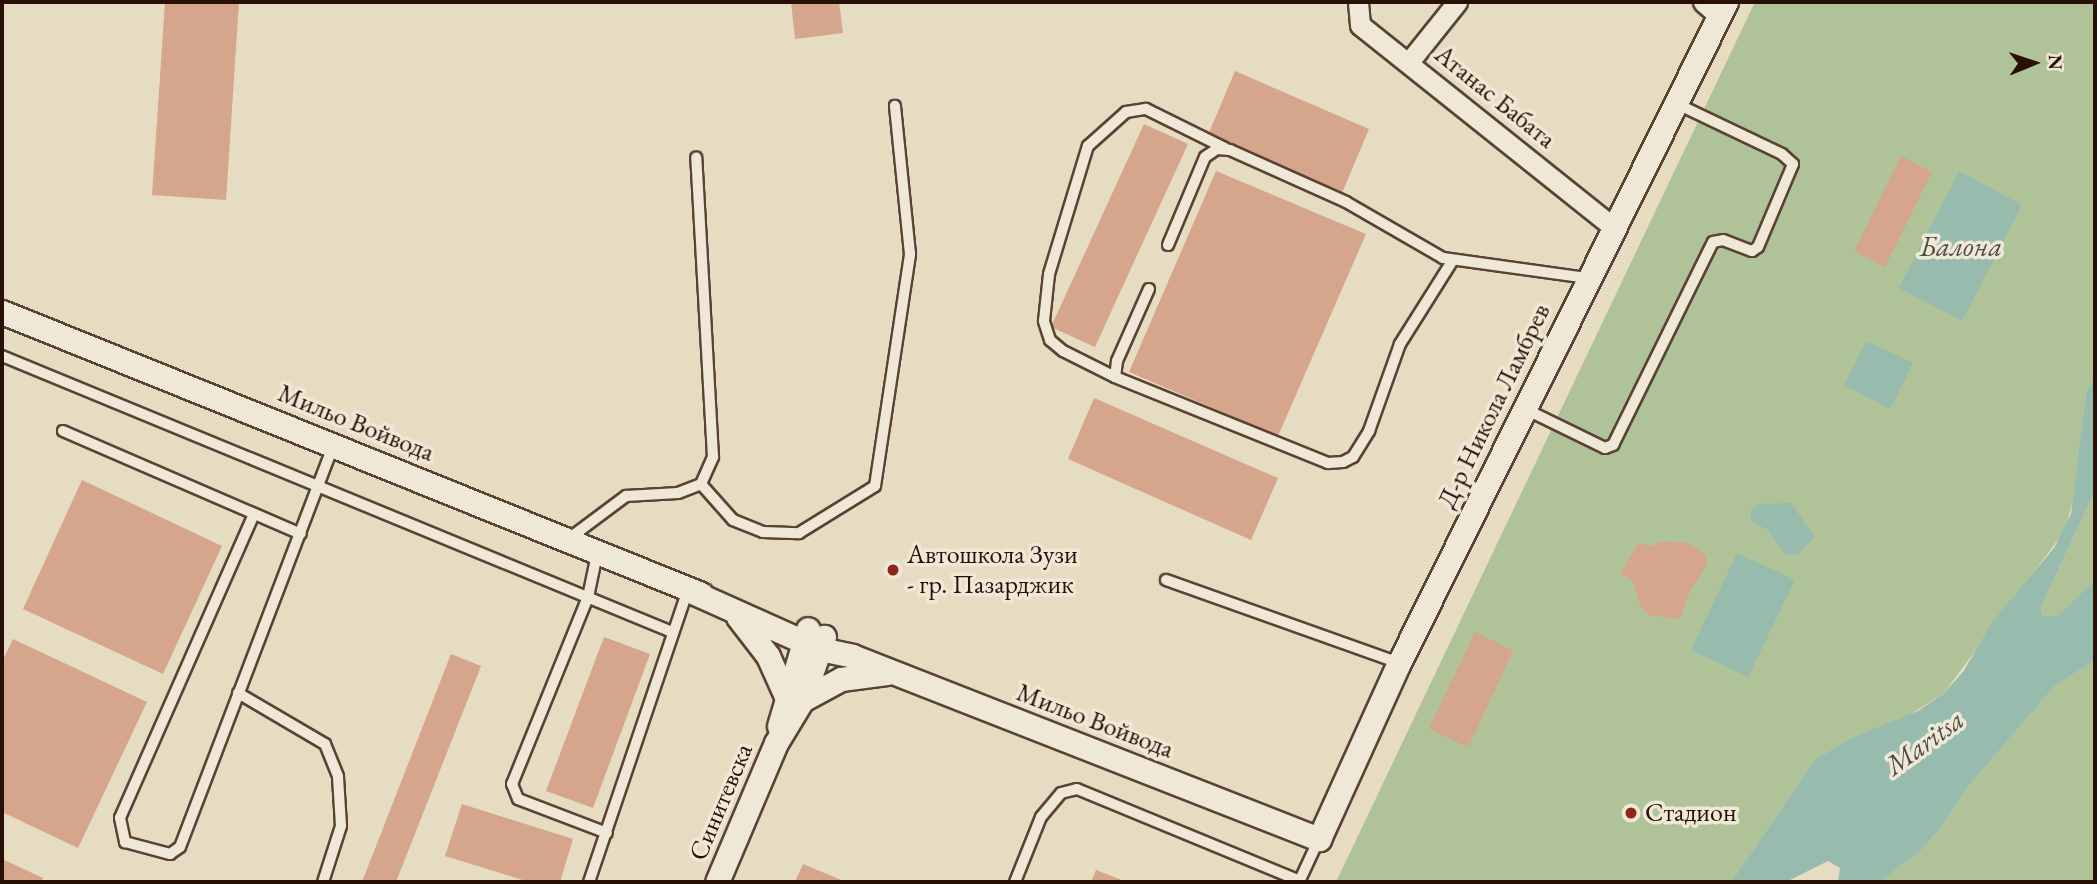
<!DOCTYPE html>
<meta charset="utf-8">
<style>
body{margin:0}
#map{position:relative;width:2097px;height:884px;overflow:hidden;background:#e6dcc1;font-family:"EB Garamond",serif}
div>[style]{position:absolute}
.green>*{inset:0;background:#b0c297}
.water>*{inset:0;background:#97bcad}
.building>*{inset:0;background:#d5a58c}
.roads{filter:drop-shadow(2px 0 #584335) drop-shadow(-2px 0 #584335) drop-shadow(0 2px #584335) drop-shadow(0 -2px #584335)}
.service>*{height:10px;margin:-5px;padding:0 5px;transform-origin:5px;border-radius:5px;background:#efe8d7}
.minor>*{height:19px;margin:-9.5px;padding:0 9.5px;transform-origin:9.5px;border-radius:9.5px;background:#efe8d7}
.tertiary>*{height:23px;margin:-11.5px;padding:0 11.5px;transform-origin:11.5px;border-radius:11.5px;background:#efe8d7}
.dots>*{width:19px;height:19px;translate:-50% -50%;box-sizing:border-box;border:4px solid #efe8d7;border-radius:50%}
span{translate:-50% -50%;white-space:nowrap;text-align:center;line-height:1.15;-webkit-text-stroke:7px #efe8d7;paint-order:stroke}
.street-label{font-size:26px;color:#281006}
.poi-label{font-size:26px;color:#281006}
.left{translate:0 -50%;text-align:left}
.water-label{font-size:28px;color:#4f4c40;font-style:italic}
.frame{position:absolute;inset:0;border:4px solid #281006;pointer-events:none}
.north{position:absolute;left:1999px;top:28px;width:70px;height:70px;-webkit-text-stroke:5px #efe8d7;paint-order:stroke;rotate:88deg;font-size:19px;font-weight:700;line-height:28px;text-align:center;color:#281006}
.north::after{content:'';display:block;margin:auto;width:24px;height:32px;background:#281006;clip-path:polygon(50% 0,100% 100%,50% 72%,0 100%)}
</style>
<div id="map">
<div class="green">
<div style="clip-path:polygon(1755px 2px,2095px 2px,2095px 376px,2086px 393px,2075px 493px,2065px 530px,1944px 693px,1908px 716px,1851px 738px,1815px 759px,1731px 882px,1336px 882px)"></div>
<div style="clip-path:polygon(2095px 491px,2095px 580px,2058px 615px,2043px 616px,2041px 607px)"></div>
<div style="clip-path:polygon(2095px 660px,2095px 882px,1879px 882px,1918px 854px,1940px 829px,1967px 788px,2054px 687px)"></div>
</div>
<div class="water">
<div style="clip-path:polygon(1959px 171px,2022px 205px,1962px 321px,1899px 288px)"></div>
<div style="clip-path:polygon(1866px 341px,1913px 363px,1890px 409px,1844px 385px)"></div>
<div style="clip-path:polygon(2095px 376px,2095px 491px,2041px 607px,2043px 616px,2058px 615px,2095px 580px,2095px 660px,2054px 687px,1967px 788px,1940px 829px,1918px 854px,1879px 882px,1838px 882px,1840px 868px,1828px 861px,1786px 882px,1731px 882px,1815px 759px,1851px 738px,1918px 711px,1944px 693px,1963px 672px,1993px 621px,2054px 548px,2071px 514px,2086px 393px)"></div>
<div style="clip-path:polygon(1791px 503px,1815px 537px,1797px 555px,1785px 554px,1768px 530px,1751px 521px,1751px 510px,1758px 504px)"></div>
<div style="clip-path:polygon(1737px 553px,1795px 580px,1748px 677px,1691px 650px)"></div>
</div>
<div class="building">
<div style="clip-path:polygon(165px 2px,239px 2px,226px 200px,152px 195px)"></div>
<div style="clip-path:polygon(791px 2px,839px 2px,843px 33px,795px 39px)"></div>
<div style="clip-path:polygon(1235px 71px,1369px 129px,1342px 193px,1208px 135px)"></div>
<div style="clip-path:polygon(1144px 124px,1188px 144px,1095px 347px,1051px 327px)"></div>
<div style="clip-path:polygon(1901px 156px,1932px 172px,1885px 267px,1854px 251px)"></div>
<div style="clip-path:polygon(1216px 171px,1366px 234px,1278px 436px,1129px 372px)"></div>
<div style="clip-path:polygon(1094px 398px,1278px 478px,1251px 540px,1068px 459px)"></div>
<div style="clip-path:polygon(82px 480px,222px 546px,163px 674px,23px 609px)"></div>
<div style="clip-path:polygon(1661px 541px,1688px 543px,1704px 554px,1708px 563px,1689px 593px,1680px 619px,1649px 615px,1641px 608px,1632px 580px,1621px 574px,1638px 543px,1652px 546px)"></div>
<div style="clip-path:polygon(1475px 632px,1513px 651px,1468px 747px,1429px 729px)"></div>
<div style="clip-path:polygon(604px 637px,650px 654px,593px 808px,546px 791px)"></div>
<div style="clip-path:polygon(13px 639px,147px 702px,78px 848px,2px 812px,2px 662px)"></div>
<div style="clip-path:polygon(451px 654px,481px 666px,396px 882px,362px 882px)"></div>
<div style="clip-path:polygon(462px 804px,573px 839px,560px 882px,529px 882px,445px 856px)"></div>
<div style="clip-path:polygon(2px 859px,43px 878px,41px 882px,2px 882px)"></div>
<div style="clip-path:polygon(803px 864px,846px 882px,795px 882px)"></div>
<div style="clip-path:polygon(1096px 870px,1127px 882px,1091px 882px)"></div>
</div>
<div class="roads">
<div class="service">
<div style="left:1168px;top:245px;width:95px;rotate:-67.2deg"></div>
<div style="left:1205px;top:157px;width:14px;rotate:-34deg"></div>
<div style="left:1217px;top:149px;width:13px;rotate:4deg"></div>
<div style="left:1230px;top:150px;width:127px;rotate:24.1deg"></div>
<div style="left:1346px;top:202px;width:112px;rotate:30deg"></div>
<div style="left:1443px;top:258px;width:145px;rotate:7.9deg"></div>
<div style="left:1149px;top:289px;width:79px;rotate:114deg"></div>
<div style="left:1117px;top:361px;width:16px;rotate:97deg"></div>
<div style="left:1115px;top:377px;width:230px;rotate:22deg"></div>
<div style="left:1328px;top:463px;width:15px;rotate:-4deg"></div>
<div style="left:1343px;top:462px;width:11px;rotate:-27deg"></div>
<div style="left:1353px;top:457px;width:31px;rotate:-58deg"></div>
<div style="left:1369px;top:431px;width:92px;rotate:-70.4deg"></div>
<div style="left:1400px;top:344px;width:99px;rotate:-57.8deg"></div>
<div style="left:2px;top:356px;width:725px;rotate:22.39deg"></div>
<div style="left:1115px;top:377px;width:58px;rotate:-153.4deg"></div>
<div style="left:1063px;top:351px;width:17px;rotate:-140deg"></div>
<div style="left:1050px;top:340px;width:20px;rotate:-108deg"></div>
<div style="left:1044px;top:321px;width:47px;rotate:-83.9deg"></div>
<div style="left:1049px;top:274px;width:134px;rotate:-73.1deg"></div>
<div style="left:1088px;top:146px;width:51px;rotate:-41.8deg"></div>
<div style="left:1126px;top:112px;width:20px;rotate:-9deg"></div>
<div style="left:1146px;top:109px;width:88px;rotate:26.3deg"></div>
<div style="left:1525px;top:409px;width:89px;rotate:26deg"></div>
<div style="left:1605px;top:448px;width:9px;rotate:-21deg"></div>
<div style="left:1613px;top:445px;width:226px;rotate:-63.8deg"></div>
<div style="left:1713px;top:242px;width:10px;rotate:-11deg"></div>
<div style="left:1723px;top:240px;width:31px;rotate:21deg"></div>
<div style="left:1752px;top:251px;width:7px;rotate:-34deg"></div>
<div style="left:1758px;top:247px;width:90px;rotate:-67.1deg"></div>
<div style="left:1793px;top:164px;width:15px;rotate:-138deg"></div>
<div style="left:1782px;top:154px;width:119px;rotate:-154.5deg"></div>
<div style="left:63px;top:431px;width:259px;rotate:23.4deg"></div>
<div style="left:701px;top:484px;width:48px;rotate:48.4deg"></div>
<div style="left:733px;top:520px;width:32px;rotate:22deg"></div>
<div style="left:763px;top:532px;width:36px;rotate:2deg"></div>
<div style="left:799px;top:533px;width:89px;rotate:-31.7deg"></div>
<div style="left:875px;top:486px;width:235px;rotate:-81.4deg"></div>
<div style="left:910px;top:254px;width:149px;rotate:-95.8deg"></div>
<div style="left:254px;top:514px;width:332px;rotate:113.8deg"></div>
<div style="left:120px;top:818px;width:25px;rotate:78deg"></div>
<div style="left:125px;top:842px;width:47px;rotate:14.9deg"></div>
<div style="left:170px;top:854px;width:12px;rotate:-35deg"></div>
<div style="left:180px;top:847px;width:428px;rotate:-69.1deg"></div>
<div style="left:567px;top:540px;width:74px;rotate:-36.7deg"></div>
<div style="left:626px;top:496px;width:52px;rotate:-3.3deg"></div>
<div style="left:678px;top:493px;width:25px;rotate:-21deg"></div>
<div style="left:701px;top:484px;width:30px;rotate:-66deg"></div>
<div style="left:713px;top:457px;width:300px;rotate:-93.2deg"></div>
<div style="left:597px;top:554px;width:44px;rotate:101.8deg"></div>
<div style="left:588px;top:597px;width:202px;rotate:112.1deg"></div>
<div style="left:512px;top:784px;width:16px;rotate:68deg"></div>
<div style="left:518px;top:799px;width:95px;rotate:20.9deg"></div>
<div style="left:1166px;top:580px;width:247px;rotate:19.6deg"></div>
<div style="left:238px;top:693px;width:101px;rotate:30.4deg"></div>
<div style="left:325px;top:744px;width:35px;rotate:68deg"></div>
<div style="left:338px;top:777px;width:49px;rotate:86.5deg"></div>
<div style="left:341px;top:826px;width:59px;rotate:107.8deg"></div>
<div style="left:589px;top:882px;width:308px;rotate:-71.3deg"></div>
<div style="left:1015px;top:882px;width:70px;rotate:-68.2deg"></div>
<div style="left:1041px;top:817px;width:31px;rotate:-50deg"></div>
<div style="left:1061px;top:793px;width:16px;rotate:-14deg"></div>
<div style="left:1077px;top:789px;width:241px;rotate:22.4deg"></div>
<div style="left:1299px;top:882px;width:47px;rotate:-65.1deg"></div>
</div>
<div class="minor">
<div style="left:1358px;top:2px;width:23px;rotate:85deg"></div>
<div style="left:1360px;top:25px;width:324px;rotate:38.6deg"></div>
<div style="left:1703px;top:2px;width:20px;rotate:41deg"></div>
<div style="left:1409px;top:62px;width:77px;rotate:-51.3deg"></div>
</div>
<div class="tertiary">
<div style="left:2px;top:312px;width:754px;rotate:21.97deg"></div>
<div style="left:688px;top:590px;width:145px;rotate:24.1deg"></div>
<div style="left:820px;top:649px;width:33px;rotate:12deg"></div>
<div style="left:852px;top:656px;width:502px;rotate:21.4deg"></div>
<div style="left:1319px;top:839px;width:193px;rotate:-65.6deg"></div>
<div style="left:1399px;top:663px;width:737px;rotate:-63.68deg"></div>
<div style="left:738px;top:617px;width:49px;rotate:52.4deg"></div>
<div style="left:768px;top:656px;width:42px;rotate:65.9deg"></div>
<div style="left:802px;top:700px;width:44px;rotate:-28.3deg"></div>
<div style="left:841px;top:679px;width:46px;rotate:-7.4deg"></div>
<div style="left:779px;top:726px;width:101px;rotate:-73.4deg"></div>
<div style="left:717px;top:882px;width:151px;rotate:-67deg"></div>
<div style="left:776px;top:743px;width:50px;rotate:-58.8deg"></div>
<div style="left:802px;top:700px;width:67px;rotate:-70.8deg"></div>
</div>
</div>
<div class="dots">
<div style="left:893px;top:570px;background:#8f2418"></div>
<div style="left:1631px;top:813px;background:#8f2418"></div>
</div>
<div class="street-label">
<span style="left:1495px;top:97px;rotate:39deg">Атанас Бабата</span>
<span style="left:1494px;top:406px;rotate:-64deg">Д-р Никола Ламбрев</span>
<span style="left:356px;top:423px;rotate:22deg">Мильо Войвода</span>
<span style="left:1095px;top:721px;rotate:21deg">Мильо Войвода</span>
<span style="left:721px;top:802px;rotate:-67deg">Синитевска</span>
</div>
<div class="poi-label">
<span class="left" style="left:907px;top:570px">Автошкола Зузи<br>- гр. Пазарджик</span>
<span class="left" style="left:1645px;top:813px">Стадион</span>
</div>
<div class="water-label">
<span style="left:1961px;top:246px">Балона</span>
<span style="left:1924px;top:742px;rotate:-36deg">Maritsa</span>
</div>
<div class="frame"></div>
<div class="north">N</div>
</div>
